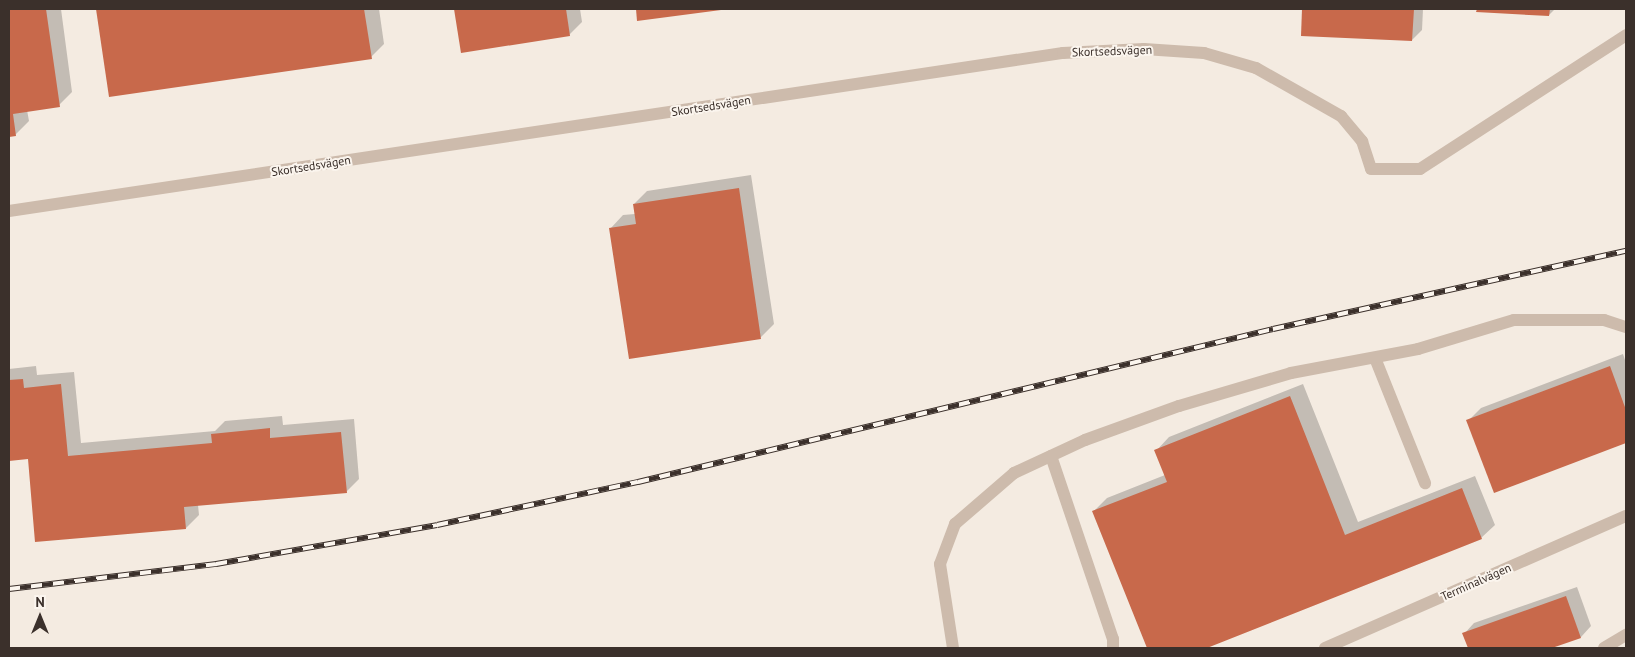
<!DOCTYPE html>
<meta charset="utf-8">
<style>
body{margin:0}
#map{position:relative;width:1635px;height:657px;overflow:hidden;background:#f4ebe1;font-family:"PT Sans",sans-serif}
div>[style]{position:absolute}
.shadow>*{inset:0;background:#0003}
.building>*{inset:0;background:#c8694b}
.minor>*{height:12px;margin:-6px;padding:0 6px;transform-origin:6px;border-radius:6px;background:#cdbbac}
.rail>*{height:5.5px;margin-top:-2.75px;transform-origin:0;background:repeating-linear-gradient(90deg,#fbf5ee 0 11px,#3b302b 0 22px);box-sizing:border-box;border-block:1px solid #3b302b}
span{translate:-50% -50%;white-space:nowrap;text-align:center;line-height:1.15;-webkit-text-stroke:4px #fbf5ee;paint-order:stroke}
.street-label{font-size:12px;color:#3b302b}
.frame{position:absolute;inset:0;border:10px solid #3b302b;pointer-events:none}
.north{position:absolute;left:15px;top:592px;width:50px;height:50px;-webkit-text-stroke:4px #fbf5ee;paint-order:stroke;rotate:0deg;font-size:14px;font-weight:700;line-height:20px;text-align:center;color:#3b302b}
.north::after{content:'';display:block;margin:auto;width:18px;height:22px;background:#3b302b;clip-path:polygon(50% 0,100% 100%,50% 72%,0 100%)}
</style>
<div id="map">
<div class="shadow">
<div style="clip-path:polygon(9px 9px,61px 9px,72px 92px,59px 105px,27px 110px,29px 121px,15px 135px,9px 136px)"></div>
<div style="clip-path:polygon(97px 9px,379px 9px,384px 44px,371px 57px,110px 96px)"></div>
<div style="clip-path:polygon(455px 9px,580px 9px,582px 22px,569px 35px,462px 52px)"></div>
<div style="clip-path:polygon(637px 9px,720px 9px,638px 20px)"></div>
<div style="clip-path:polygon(1303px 9px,1423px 9px,1422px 30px,1412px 40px,1302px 35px)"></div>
<div style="clip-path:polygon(1478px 9px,1555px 9px,1549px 15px)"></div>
<div style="clip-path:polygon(751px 175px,774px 324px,761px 337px,630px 357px,610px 229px,623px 215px,635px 214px,634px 204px,647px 191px)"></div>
<div style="clip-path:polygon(1623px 354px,1626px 363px,1626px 442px,1495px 492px,1468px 421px,1481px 408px)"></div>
<div style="clip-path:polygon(36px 366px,37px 375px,74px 372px,81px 443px,215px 431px,225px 421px,282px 416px,283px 425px,354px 419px,359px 479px,346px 492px,198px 505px,199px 515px,186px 528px,29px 457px,9px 459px,9px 369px)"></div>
<div style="clip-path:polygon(1303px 384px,1358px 522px,1475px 476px,1495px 525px,1481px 538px,1204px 648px,1148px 648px,1094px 511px,1107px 498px,1165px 475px,1156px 451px,1169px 437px)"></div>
<div style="clip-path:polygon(1577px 587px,1591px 626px,1581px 637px,1548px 648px,1469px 648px,1464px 634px,1474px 623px)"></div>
</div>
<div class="building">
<div style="clip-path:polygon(9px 9px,46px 9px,60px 107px,13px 114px,16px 136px,9px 137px)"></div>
<div style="clip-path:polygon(96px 9px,364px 9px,372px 59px,109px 97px)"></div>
<div style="clip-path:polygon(454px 9px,566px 9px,570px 36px,461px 53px)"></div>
<div style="clip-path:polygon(636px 9px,720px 9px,721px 10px,637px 21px)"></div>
<div style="clip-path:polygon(1302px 9px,1414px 9px,1412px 41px,1301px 36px)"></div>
<div style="clip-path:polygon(1477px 9px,1550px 9px,1549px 16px,1476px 12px)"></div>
<div style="clip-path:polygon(739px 188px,761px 339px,629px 359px,609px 228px,636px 224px,633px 204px)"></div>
<div style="clip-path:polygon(1610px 366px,1626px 410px,1626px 443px,1494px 493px,1466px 420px)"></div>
<div style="clip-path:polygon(23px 379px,24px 388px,61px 384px,68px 456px,212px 443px,211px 434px,270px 428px,270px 438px,341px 432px,347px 493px,184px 507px,186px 529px,35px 542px,28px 459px,9px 461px,9px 380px)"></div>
<div style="clip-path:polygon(1290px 396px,1345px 535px,1462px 488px,1482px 539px,1207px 648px,1147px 648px,1092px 511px,1167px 482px,1154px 450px)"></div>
<div style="clip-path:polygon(1566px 596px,1581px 638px,1552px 648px,1468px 648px,1462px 633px)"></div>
</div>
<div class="minor">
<div style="left:9px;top:211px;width:1066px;rotate:-8.53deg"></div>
<div style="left:1063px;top:53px;width:81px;rotate:-2.8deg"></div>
<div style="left:1144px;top:49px;width:60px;rotate:3.8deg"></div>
<div style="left:1204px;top:53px;width:54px;rotate:16.1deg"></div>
<div style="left:1256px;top:68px;width:98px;rotate:29.5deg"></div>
<div style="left:1341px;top:116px;width:33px;rotate:50deg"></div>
<div style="left:1362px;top:141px;width:29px;rotate:72deg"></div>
<div style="left:1371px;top:169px;width:49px"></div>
<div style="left:1420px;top:169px;width:246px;rotate:-33deg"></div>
<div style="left:1375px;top:358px;width:135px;rotate:68.2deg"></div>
<div style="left:1051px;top:456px;width:193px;rotate:71.3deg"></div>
<div style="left:1113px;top:639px;width:9px;rotate:90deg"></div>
<div style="left:953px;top:648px;width:85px;rotate:-98.8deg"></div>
<div style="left:940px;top:564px;width:43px;rotate:-69.4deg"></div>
<div style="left:955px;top:524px;width:78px;rotate:-40.8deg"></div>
<div style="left:1014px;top:473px;width:78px;rotate:-24.9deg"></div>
<div style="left:1085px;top:440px;width:100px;rotate:-19.9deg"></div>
<div style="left:1179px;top:406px;width:117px;rotate:-16.4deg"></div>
<div style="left:1291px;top:373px;width:129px;rotate:-10.7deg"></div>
<div style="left:1418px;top:349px;width:100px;rotate:-16.8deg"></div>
<div style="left:1514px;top:320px;width:90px"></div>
<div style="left:1604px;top:320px;width:23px;rotate:18deg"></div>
<div style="left:1325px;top:648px;width:329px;rotate:-23.7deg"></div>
<div style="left:1604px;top:648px;width:26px;rotate:-31deg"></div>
</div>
<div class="rail">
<div style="left:9px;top:589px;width:209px;rotate:-6.9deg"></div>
<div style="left:216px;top:564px;width:224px;rotate:-10deg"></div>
<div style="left:437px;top:525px;width:206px;rotate:-12.1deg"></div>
<div style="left:638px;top:482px;width:653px;rotate:-13.55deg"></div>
<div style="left:1273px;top:329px;width:362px;rotate:-12.5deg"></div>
</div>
<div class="street-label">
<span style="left:1112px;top:51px;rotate:-2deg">Skortsedsvägen</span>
<span style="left:711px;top:106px;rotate:-9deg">Skortsedsvägen</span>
<span style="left:311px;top:166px;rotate:-9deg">Skortsedsvägen</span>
<span style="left:1476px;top:582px;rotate:-24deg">Terminalvägen</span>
</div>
<div class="frame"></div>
<div class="north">N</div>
</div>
